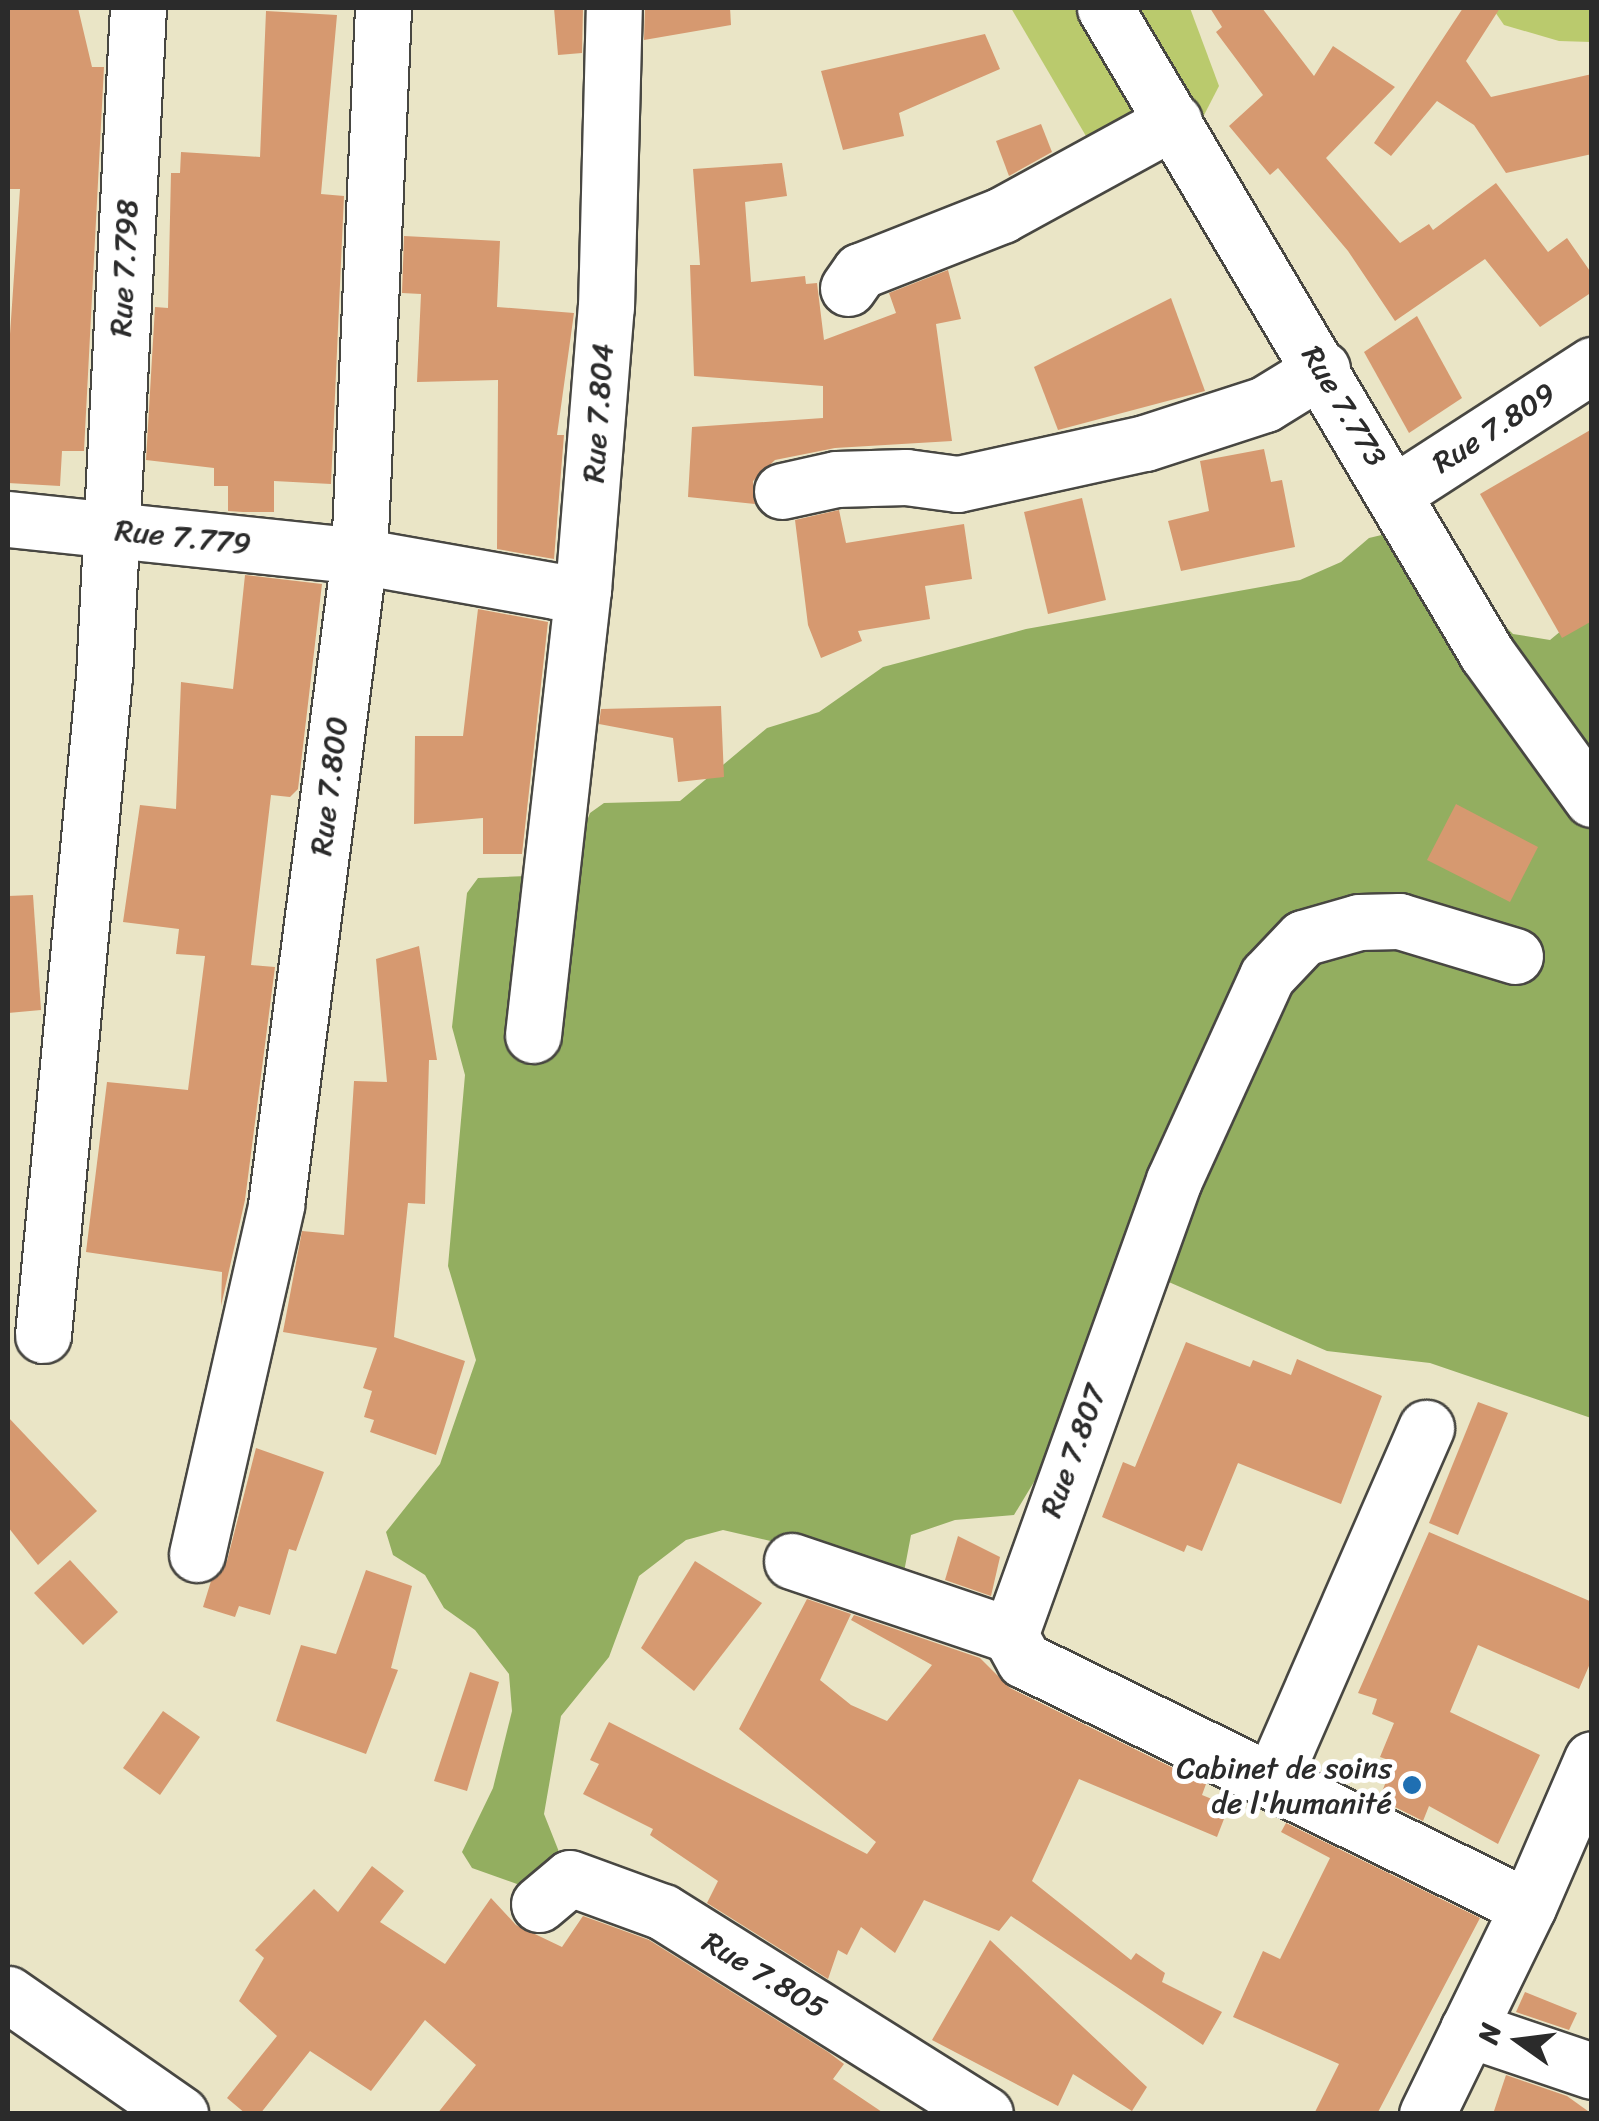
<!DOCTYPE html>
<meta charset="utf-8">
<style>
body{margin:0}
#map{position:relative;width:1599px;height:2121px;overflow:hidden;background:#eae5c6;font-family:Sriracha,sans-serif}
div>[style]{position:absolute}
.green>*{inset:0;background:#baca6d}
.forest>*{inset:0;background:#93ae60}
.building>*{inset:0;background:#d69970}
.roads{filter:drop-shadow(2px 0 #484742) drop-shadow(-2px 0 #484742) drop-shadow(0 2px #484742) drop-shadow(0 -2px #484742)}
.minor>*{height:55px;margin:-27.5px;padding:0 27.5px;transform-origin:27.5px;border-radius:27.5px;background:#fff}
.dots>*{width:28px;height:28px;translate:-50% -50%;box-sizing:border-box;border:5px solid #fff;border-radius:50%}
span{translate:-50% -50%;white-space:nowrap;text-align:center;line-height:1.15;-webkit-text-stroke:10px #fff;paint-order:stroke}
.street-label{font-size:30px;color:#2b2b2b}
.poi-label{font-size:30px;color:#2b2b2b}
.right{translate:-100% -50%;text-align:right}
.frame{position:absolute;inset:0;border:10px solid #2b2b2b;pointer-events:none}
.north{position:absolute;left:1469px;top:1991px;width:100px;height:100px;-webkit-text-stroke:8px #fff;paint-order:stroke;rotate:284deg;font-size:28px;font-weight:700;line-height:40px;text-align:center;color:#2b2b2b}
.north::after{content:'';display:block;margin:auto;width:35px;height:45px;background:#2b2b2b;clip-path:polygon(50% 0,100% 100%,50% 72%,0 100%)}
</style>
<div id="map">
<div class="green">
<div style="clip-path:polygon(1011px 8px,1190px 8px,1219px 86px,1203px 117px,1100px 160px)"></div>
<div style="clip-path:polygon(1591px 8px,1591px 42px,1559px 41px,1504px 25px,1493px 9px)"></div>
</div>
<div class="forest">
<div style="clip-path:polygon(1440px 521px,1487px 608px,1513px 634px,1550px 640px,1591px 606px,1591px 1418px,1430px 1363px,1327px 1351px,1132px 1266px,1084px 1399px,1014px 1515px,955px 1520px,911px 1535px,904px 1572px,723px 1530px,686px 1540px,639px 1576px,609px 1657px,561px 1716px,544px 1814px,565px 1867px,542px 1893px,472px 1868px,462px 1852px,493px 1788px,512px 1711px,509px 1674px,475px 1630px,444px 1608px,425px 1575px,393px 1555px,386px 1532px,440px 1464px,476px 1360px,448px 1266px,465px 1075px,452px 1027px,467px 893px,478px 878px,552px 875px,577px 846px,590px 813px,604px 803px,680px 801px,767px 728px,819px 712px,883px 667px,1026px 629px,1300px 580px,1341px 562px,1369px 538px)"></div>
</div>
<div class="building">
<div style="clip-path:polygon(8px 8px,78px 8px,92px 67px,104px 67px,84px 451px,62px 451px,60px 486px,8px 483px,8px 363px,20px 189px,8px 189px)"></div>
<div style="clip-path:polygon(554px 8px,583px 8px,582px 53px,558px 55px)"></div>
<div style="clip-path:polygon(645px 8px,730px 8px,731px 25px,644px 40px)"></div>
<div style="clip-path:polygon(1210px 8px,1262px 8px,1314px 76px,1333px 46px,1395px 87px,1326px 158px,1400px 243px,1429px 224px,1433px 230px,1496px 183px,1548px 252px,1567px 238px,1592px 274px,1592px 292px,1540px 327px,1485px 259px,1395px 321px,1348px 251px,1278px 168px,1270px 175px,1229px 126px,1263px 95px,1216px 32px,1222px 27px)"></div>
<div style="clip-path:polygon(1463px 8px,1500px 8px,1466px 61px,1491px 97px,1592px 74px,1592px 154px,1506px 173px,1474px 125px,1437px 101px,1391px 156px,1374px 143px)"></div>
<div style="clip-path:polygon(266px 11px,337px 15px,321px 194px,344px 196px,331px 484px,274px 481px,274px 512px,243px 512px,228px 511px,228px 486px,214px 486px,214px 468px,146px 460px,155px 307px,168px 308px,171px 173px,180px 173px,181px 152px,260px 157px)"></div>
<div style="clip-path:polygon(985px 34px,1000px 69px,899px 113px,904px 136px,843px 150px,821px 71px)"></div>
<div style="clip-path:polygon(1041px 124px,1052px 152px,1009px 176px,996px 141px)"></div>
<div style="clip-path:polygon(782px 163px,787px 196px,745px 202px,751px 282px,805px 276px,806px 284px,817px 283px,824px 340px,896px 313px,889px 293px,948px 270px,961px 319px,936px 324px,952px 441px,835px 448px,775px 460px,753px 481px,755px 504px,688px 497px,692px 427px,823px 418px,823px 386px,694px 376px,690px 265px,700px 265px,693px 169px)"></div>
<div style="clip-path:polygon(404px 236px,500px 241px,497px 307px,574px 313px,557px 435px,564px 435px,554px 559px,497px 549px,498px 380px,417px 382px,421px 294px,402px 293px)"></div>
<div style="clip-path:polygon(1171px 298px,1205px 391px,1058px 430px,1034px 367px)"></div>
<div style="clip-path:polygon(1417px 316px,1462px 398px,1409px 433px,1364px 352px)"></div>
<div style="clip-path:polygon(1592px 429px,1592px 621px,1562px 638px,1480px 494px)"></div>
<div style="clip-path:polygon(1264px 449px,1271px 482px,1282px 480px,1295px 547px,1181px 571px,1168px 521px,1209px 511px,1200px 461px)"></div>
<div style="clip-path:polygon(1082px 498px,1106px 600px,1048px 614px,1024px 512px)"></div>
<div style="clip-path:polygon(839px 510px,846px 543px,964px 524px,972px 579px,925px 586px,930px 619px,858px 631px,862px 641px,821px 658px,808px 625px,795px 520px)"></div>
<div style="clip-path:polygon(245px 575px,322px 584px,298px 789px,290px 797px,271px 795px,251px 965px,275px 967px,245px 1200px,221px 1306px,222px 1272px,86px 1252px,107px 1082px,188px 1090px,205px 956px,176px 954px,179px 929px,123px 922px,140px 805px,176px 809px,181px 682px,233px 689px)"></div>
<div style="clip-path:polygon(478px 609px,548px 622px,522px 854px,483px 854px,483px 818px,414px 824px,415px 736px,463px 736px)"></div>
<div style="clip-path:polygon(721px 706px,724px 777px,678px 782px,673px 738px,599px 724px,601px 709px)"></div>
<div style="clip-path:polygon(1456px 804px,1538px 847px,1510px 902px,1427px 860px)"></div>
<div style="clip-path:polygon(33px 895px,41px 1010px,8px 1013px,8px 896px)"></div>
<div style="clip-path:polygon(419px 946px,437px 1060px,429px 1060px,425px 1204px,408px 1203px,394px 1337px,465px 1361px,436px 1455px,370px 1432px,374px 1420px,364px 1417px,372px 1391px,363px 1388px,377px 1348px,283px 1332px,302px 1231px,344px 1235px,354px 1081px,387px 1082px,376px 959px)"></div>
<div style="clip-path:polygon(1186px 1342px,1250px 1367px,1253px 1360px,1291px 1375px,1297px 1359px,1382px 1396px,1341px 1504px,1238px 1463px,1202px 1551px,1187px 1545px,1184px 1552px,1102px 1517px,1123px 1462px,1135px 1467px)"></div>
<div style="clip-path:polygon(1478px 1402px,1508px 1413px,1458px 1535px,1429px 1523px)"></div>
<div style="clip-path:polygon(8px 1417px,97px 1511px,38px 1565px,8px 1527px)"></div>
<div style="clip-path:polygon(256px 1448px,324px 1472px,296px 1551px,289px 1549px,270px 1615px,239px 1606px,235px 1617px,203px 1607px,211px 1581px,227px 1561px)"></div>
<div style="clip-path:polygon(1429px 1532px,1592px 1602px,1592px 1659px,1579px 1689px,1478px 1645px,1450px 1712px,1540px 1755px,1498px 1844px,1429px 1806px,1423px 1821px,1379px 1799px,1394px 1762px,1380px 1757px,1394px 1723px,1372px 1714px,1377px 1699px,1358px 1693px)"></div>
<div style="clip-path:polygon(958px 1536px,1000px 1557px,991px 1596px,945px 1580px)"></div>
<div style="clip-path:polygon(70px 1560px,118px 1612px,83px 1645px,34px 1593px)"></div>
<div style="clip-path:polygon(695px 1561px,762px 1603px,694px 1691px,641px 1648px)"></div>
<div style="clip-path:polygon(366px 1570px,412px 1586px,391px 1668px,398px 1670px,366px 1754px,276px 1721px,301px 1645px,336px 1654px)"></div>
<div style="clip-path:polygon(807px 1599px,851px 1614px,820px 1680px,851px 1705px,887px 1721px,932px 1665px,851px 1620px,854px 1615px,980px 1658px,1010px 1688px,1206px 1784px,1202px 1795px,1229px 1806px,1217px 1837px,1079px 1779px,1032px 1881px,1131px 1960px,1136px 1953px,1165px 1973px,1162px 1982px,1222px 2012px,1203px 2045px,1011px 1916px,999px 1931px,924px 1900px,895px 1953px,861px 1927px,847px 1955px,838px 1950px,828px 1979px,707px 1903px,718px 1881px,650px 1835px,653px 1829px,583px 1794px,599px 1764px,590px 1760px,609px 1722px,867px 1854px,876px 1842px,739px 1729px)"></div>
<div style="clip-path:polygon(470px 1672px,499px 1682px,467px 1791px,434px 1781px)"></div>
<div style="clip-path:polygon(163px 1711px,200px 1737px,160px 1795px,123px 1768px)"></div>
<div style="clip-path:polygon(1286px 1823px,1480px 1918px,1377px 2114px,1314px 2114px,1339px 2064px,1233px 2017px,1263px 1951px,1280px 1959px,1330px 1858px,1281px 1832px)"></div>
<div style="clip-path:polygon(372px 1866px,404px 1891px,380px 1922px,445px 1964px,491px 1898px,516px 1925px,562px 1947px,583px 1916px,649px 1940px,828px 2052px,844px 2064px,833px 2079px,885px 2114px,437px 2114px,476px 2065px,425px 2020px,371px 2091px,310px 2051px,260px 2114px,246px 2114px,227px 2098px,277px 2036px,239px 2001px,264px 1958px,255px 1950px,314px 1889px,338px 1912px)"></div>
<div style="clip-path:polygon(990px 1940px,1147px 2087px,1132px 2111px,1073px 2074px,1058px 2106px,932px 2040px)"></div>
<div style="clip-path:polygon(1525px 1992px,1577px 2013px,1569px 2030px,1516px 2012px)"></div>
<div style="clip-path:polygon(1506px 2075px,1567px 2096px,1592px 2114px,1493px 2114px)"></div>
</div>
<div class="roads">
<div class="minor">
<div style="left:1105px;top:8px;width:750px;rotate:59.4deg"></div>
<div style="left:1487px;top:654px;width:179px;rotate:54.1deg"></div>
<div style="left:848px;top:288px;width:21px;rotate:-55deg"></div>
<div style="left:860px;top:271px;width:153px;rotate:-21.5deg"></div>
<div style="left:1002px;top:215px;width:196px;rotate:-28.7deg"></div>
<div style="left:782px;top:491px;width:55px;rotate:-12.5deg"></div>
<div style="left:836px;top:479px;width:70px;rotate:-1.6deg"></div>
<div style="left:906px;top:477px;width:52px;rotate:7.7deg"></div>
<div style="left:958px;top:484px;width:191px;rotate:-12.4deg"></div>
<div style="left:1145px;top:443px;width:126px;rotate:-18deg"></div>
<div style="left:1265px;top:404px;width:67px;rotate:-31.6deg"></div>
<div style="left:1396px;top:492px;width:234px;rotate:-32.9deg"></div>
<div style="left:8px;top:519px;width:353px;rotate:6deg"></div>
<div style="left:359px;top:556px;width:199px;rotate:10.1deg"></div>
<div style="left:555px;top:591px;width:28px;rotate:-2deg"></div>
<div style="left:583px;top:590px;width:284px;rotate:-85.4deg"></div>
<div style="left:606px;top:307px;width:299px;rotate:-88.5deg"></div>
<div style="left:1515px;top:956px;width:121px;rotate:-163.2deg"></div>
<div style="left:1399px;top:921px;width:40px;rotate:178.6deg"></div>
<div style="left:1359px;top:922px;width:58px;rotate:164.1deg"></div>
<div style="left:1303px;top:938px;width:52px;rotate:133.5deg"></div>
<div style="left:1267px;top:976px;width:224px;rotate:114.5deg"></div>
<div style="left:1174px;top:1180px;width:484px;rotate:109.8deg"></div>
<div style="left:1010px;top:1635px;width:29px;rotate:61deg"></div>
<div style="left:1024px;top:1660px;width:561px;rotate:26.11deg"></div>
<div style="left:533px;top:1035px;width:448px;rotate:-83.6deg"></div>
<div style="left:43px;top:1335px;width:662px;rotate:-84.71deg"></div>
<div style="left:104px;top:676px;width:669px;rotate:-87.09deg"></div>
<div style="left:197px;top:1554px;width:358px;rotate:-77.2deg"></div>
<div style="left:276px;top:1205px;width:654px;rotate:-82.71deg"></div>
<div style="left:359px;top:556px;width:549px;rotate:-87.49deg"></div>
<div style="left:792px;top:1561px;width:230px;rotate:18.7deg"></div>
<div style="left:1274px;top:1776px;width:380px;rotate:-66.4deg"></div>
<div style="left:539px;top:1904px;width:40px;rotate:-40deg"></div>
<div style="left:570px;top:1878px;width:99px;rotate:20.1deg"></div>
<div style="left:663px;top:1912px;width:380px;rotate:32.1deg"></div>
<div style="left:8px;top:1994px;width:210px;rotate:34.9deg"></div>
<div style="left:1468px;top:2029px;width:131px;rotate:18.7deg"></div>
<div style="left:1427px;top:2114px;width:230px;rotate:-64deg"></div>
<div style="left:1528px;top:1907px;width:161px;rotate:-66.6deg"></div>
</div>
</div>
<div class="dots">
<div style="left:1412px;top:1785px;background:#1f6fb2"></div>
</div>
<div class="street-label">
<span style="left:124px;top:268px;rotate:-87deg">Rue 7.798</span>
<span style="left:1344px;top:406px;rotate:59deg">Rue 7.773</span>
<span style="left:598px;top:413px;rotate:-86deg">Rue 7.804</span>
<span style="left:1494px;top:428px;rotate:-33deg">Rue 7.809</span>
<span style="left:183px;top:537px;rotate:6deg">Rue 7.779</span>
<span style="left:329px;top:786px;rotate:-83deg">Rue 7.800</span>
<span style="left:1073px;top:1451px;rotate:-70deg">Rue 7.807</span>
<span style="left:765px;top:1975px;rotate:31deg">Rue 7.805</span>
</div>
<div class="poi-label">
<span class="right" style="left:1392px;top:1785px">Cabinet de soins<br>de l'humanité</span>
</div>
<div class="frame"></div>
<div class="north">N</div>
</div>
